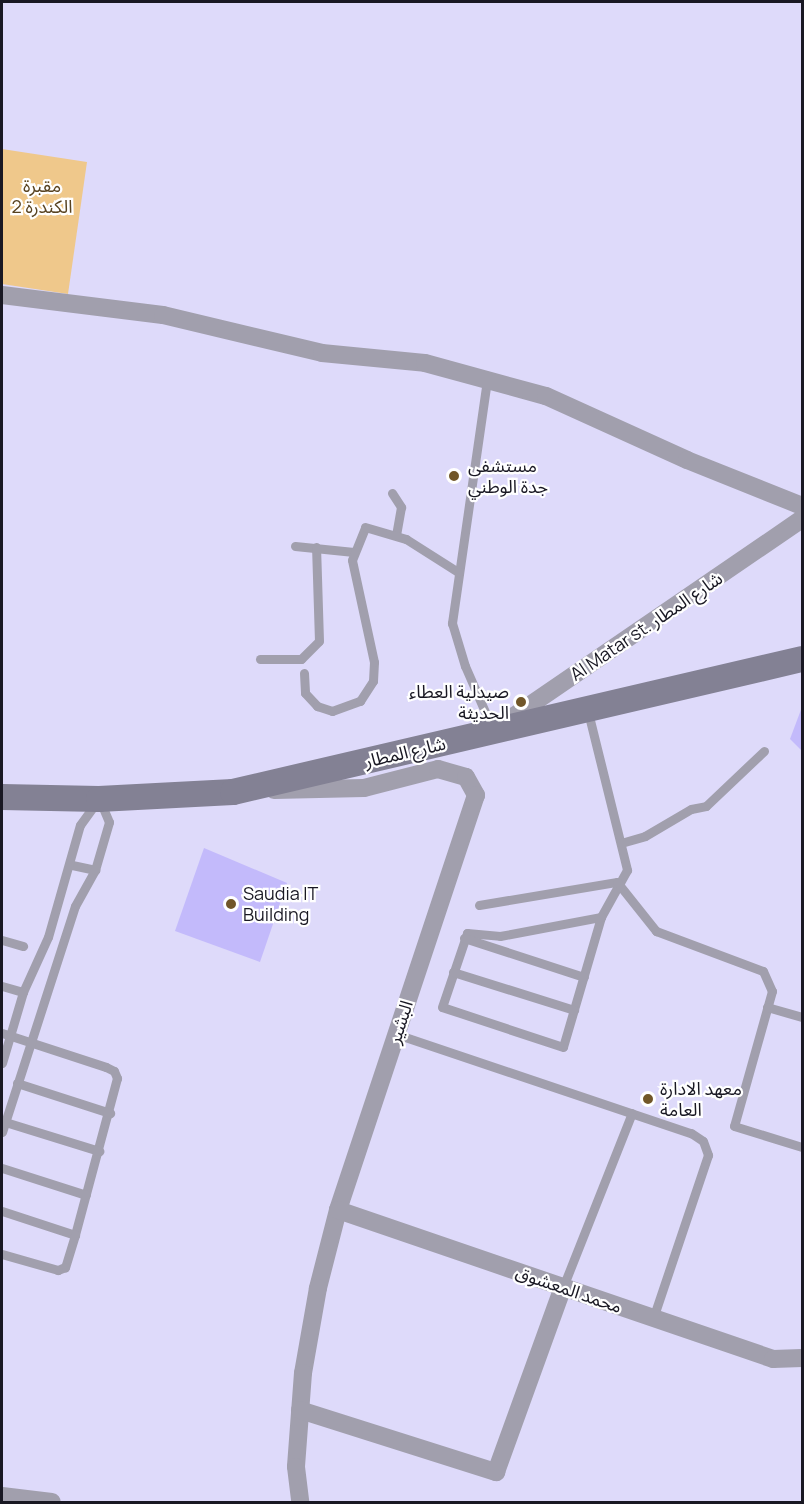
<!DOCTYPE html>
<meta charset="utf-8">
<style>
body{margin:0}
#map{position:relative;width:804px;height:1504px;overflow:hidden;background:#dedafa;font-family:Manrope,"Noto Sans Arabic",sans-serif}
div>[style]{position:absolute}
.green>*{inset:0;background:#efc88b}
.building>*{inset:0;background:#c3bafb}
.lane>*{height:9px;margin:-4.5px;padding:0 4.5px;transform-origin:4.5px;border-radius:4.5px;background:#a19fad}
.street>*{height:18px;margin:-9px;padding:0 9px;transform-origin:9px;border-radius:9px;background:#a19fad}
.secondary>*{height:26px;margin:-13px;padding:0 13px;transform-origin:13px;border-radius:13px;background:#838194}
.dots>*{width:16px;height:16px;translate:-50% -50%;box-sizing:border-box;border:3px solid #fff;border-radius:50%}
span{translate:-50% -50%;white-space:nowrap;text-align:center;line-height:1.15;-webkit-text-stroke:4.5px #fff;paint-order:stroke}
.park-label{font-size:18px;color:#584321}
.poi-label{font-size:18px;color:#191823}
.left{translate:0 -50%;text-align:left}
.right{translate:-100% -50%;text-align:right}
.street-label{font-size:18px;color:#191823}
.frame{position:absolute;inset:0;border:3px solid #191823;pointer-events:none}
</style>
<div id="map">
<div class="green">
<div style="clip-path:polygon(2px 149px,87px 162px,68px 294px,2px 284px)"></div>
</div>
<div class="building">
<div style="clip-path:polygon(802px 707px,802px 751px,790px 739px)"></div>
<div style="clip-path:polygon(204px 848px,287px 883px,260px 962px,175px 931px)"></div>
</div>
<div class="lane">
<div style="left:487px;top:380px;width:246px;rotate:98.2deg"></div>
<div style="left:452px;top:623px;width:45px;rotate:73.2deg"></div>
<div style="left:465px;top:666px;width:70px;rotate:66.4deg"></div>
<div style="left:392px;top:493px;width:17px;rotate:57deg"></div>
<div style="left:401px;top:507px;width:28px;rotate:100deg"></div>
<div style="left:295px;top:546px;width:59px;rotate:5.8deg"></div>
<div style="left:260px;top:659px;width:41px"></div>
<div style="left:301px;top:659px;width:25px;rotate:-45deg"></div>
<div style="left:319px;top:641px;width:94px;rotate:-91.8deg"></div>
<div style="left:304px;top:673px;width:20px;rotate:87deg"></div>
<div style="left:305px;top:693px;width:18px;rotate:47deg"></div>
<div style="left:317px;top:706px;width:16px;rotate:18deg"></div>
<div style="left:332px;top:711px;width:30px;rotate:-20deg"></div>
<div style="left:360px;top:701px;width:24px;rotate:-57deg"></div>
<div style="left:373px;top:681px;width:19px;rotate:-87deg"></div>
<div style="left:374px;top:662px;width:104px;rotate:-102.2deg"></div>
<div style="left:352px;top:560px;width:35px;rotate:-68deg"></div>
<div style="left:365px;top:527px;width:43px;rotate:16.3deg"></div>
<div style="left:406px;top:539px;width:62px;rotate:32.4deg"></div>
<div style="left:588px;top:712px;width:163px;rotate:76.1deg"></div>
<div style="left:627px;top:870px;width:54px;rotate:119deg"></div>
<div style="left:601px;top:917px;width:135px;rotate:106.3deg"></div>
<div style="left:563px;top:1047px;width:127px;rotate:-161.7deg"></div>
<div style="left:442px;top:1007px;width:78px;rotate:-71.3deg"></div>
<div style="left:467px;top:933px;width:33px;rotate:5deg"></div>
<div style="left:500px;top:936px;width:103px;rotate:-10.7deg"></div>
<div style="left:621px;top:843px;width:25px;rotate:-16deg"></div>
<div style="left:645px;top:836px;width:53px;rotate:-30.4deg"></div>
<div style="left:691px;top:809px;width:15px;rotate:-11deg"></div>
<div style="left:706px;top:806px;width:80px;rotate:-43.5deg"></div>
<div style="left:72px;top:865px;width:24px;rotate:12deg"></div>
<div style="left:479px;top:905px;width:140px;rotate:-9.5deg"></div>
<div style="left:617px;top:882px;width:63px;rotate:51.5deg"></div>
<div style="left:656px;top:931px;width:114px;rotate:20.5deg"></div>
<div style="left:763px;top:971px;width:22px;rotate:66deg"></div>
<div style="left:772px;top:991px;width:140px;rotate:105.7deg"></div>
<div style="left:734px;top:1126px;width:71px;rotate:17.2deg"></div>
<div style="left:464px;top:938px;width:126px;rotate:18deg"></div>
<div style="left:2px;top:940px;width:22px;rotate:16deg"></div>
<div style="left:453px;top:972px;width:127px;rotate:17.4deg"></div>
<div style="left:2px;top:986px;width:22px;rotate:16deg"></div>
<div style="left:767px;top:1007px;width:36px;rotate:16deg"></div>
<div style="left:2px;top:1033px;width:109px;rotate:18.1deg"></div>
<div style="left:106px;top:1067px;width:9px;rotate:27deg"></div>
<div style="left:114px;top:1071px;width:8px;rotate:67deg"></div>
<div style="left:117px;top:1078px;width:163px;rotate:105deg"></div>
<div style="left:396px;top:1034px;width:311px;rotate:18.6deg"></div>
<div style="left:691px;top:1133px;width:14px;rotate:34deg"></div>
<div style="left:703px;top:1141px;width:15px;rotate:70deg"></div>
<div style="left:708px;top:1155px;width:172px;rotate:108.6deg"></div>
<div style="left:2px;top:1063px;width:74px;rotate:-73.5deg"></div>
<div style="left:23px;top:992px;width:60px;rotate:-65.6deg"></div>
<div style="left:48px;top:937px;width:116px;rotate:-74.1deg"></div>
<div style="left:80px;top:825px;width:27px;rotate:-54deg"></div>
<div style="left:17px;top:1083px;width:98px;rotate:17.9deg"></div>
<div style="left:2px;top:1121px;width:102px;rotate:17.2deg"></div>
<div style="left:2px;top:1132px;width:237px;rotate:-72.1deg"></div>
<div style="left:75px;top:906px;width:41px;rotate:-60.9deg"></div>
<div style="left:95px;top:870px;width:50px;rotate:-73.7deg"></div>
<div style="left:109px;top:822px;width:23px;rotate:-113deg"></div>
<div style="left:2px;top:1168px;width:88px;rotate:17.8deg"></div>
<div style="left:2px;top:1211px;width:77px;rotate:18.2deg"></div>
<div style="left:75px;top:1235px;width:34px;rotate:107deg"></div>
<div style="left:65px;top:1267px;width:8px;rotate:157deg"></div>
<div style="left:58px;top:1270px;width:58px;rotate:-164.1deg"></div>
<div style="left:563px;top:1287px;width:187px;rotate:-68.4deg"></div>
</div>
<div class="street">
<div style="left:2px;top:295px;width:162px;rotate:7.1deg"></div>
<div style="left:163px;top:315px;width:163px;rotate:13.4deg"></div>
<div style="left:322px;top:353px;width:103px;rotate:5.5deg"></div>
<div style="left:425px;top:363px;width:125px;rotate:15.3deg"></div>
<div style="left:546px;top:396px;width:155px;rotate:24.4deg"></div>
<div style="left:687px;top:460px;width:124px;rotate:21.8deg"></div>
<div style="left:501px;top:725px;width:365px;rotate:-34.4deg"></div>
<div style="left:274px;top:790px;width:90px;rotate:-1.3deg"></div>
<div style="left:364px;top:788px;width:76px;rotate:-14.4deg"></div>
<div style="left:438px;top:769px;width:29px;rotate:16deg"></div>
<div style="left:466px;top:777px;width:21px;rotate:61deg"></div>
<div style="left:476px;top:795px;width:437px;rotate:108.4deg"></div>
<div style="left:338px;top:1210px;width:81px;rotate:104.4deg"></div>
<div style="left:318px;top:1288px;width:86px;rotate:100deg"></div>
<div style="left:303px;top:1373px;width:94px;rotate:94.3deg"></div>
<div style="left:296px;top:1467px;width:35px;rotate:83deg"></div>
<div style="left:338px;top:1210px;width:460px;rotate:18.9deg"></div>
<div style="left:773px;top:1359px;width:29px;rotate:-2deg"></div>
<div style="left:300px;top:1410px;width:206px;rotate:17.6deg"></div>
<div style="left:496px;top:1472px;width:197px;rotate:-70.1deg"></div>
<div style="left:2px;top:1496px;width:50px;rotate:6.8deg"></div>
</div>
<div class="secondary">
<div style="left:2px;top:797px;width:97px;rotate:1.2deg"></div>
<div style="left:99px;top:799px;width:134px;rotate:-3deg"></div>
<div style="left:233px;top:792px;width:584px;rotate:-13.16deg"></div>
</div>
<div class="dots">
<div style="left:454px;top:476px;background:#715629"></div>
<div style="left:521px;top:702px;background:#715629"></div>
<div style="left:231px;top:904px;background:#715629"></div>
<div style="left:648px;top:1099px;background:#715629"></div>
</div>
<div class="park-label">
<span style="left:42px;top:196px">مقبرة<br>الكندرة 2</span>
</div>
<div class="poi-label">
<span class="left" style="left:468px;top:476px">مستشفى<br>جدة الوطني</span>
<span class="right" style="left:509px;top:702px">صيدلية العطاء<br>الحديثة</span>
<span class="left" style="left:243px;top:904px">Saudia IT<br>Building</span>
<span class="left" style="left:660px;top:1099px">معهد الادارة<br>العامة</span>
</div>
<div class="street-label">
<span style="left:646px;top:626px;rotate:-34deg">Al Matar st. شارع المطار</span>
<span style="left:405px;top:752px;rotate:-13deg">شارع المطار</span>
<span style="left:400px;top:1022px;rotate:-72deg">البشير</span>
<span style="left:569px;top:1289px;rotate:19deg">محمد المعشوق</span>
</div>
<div class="frame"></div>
</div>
